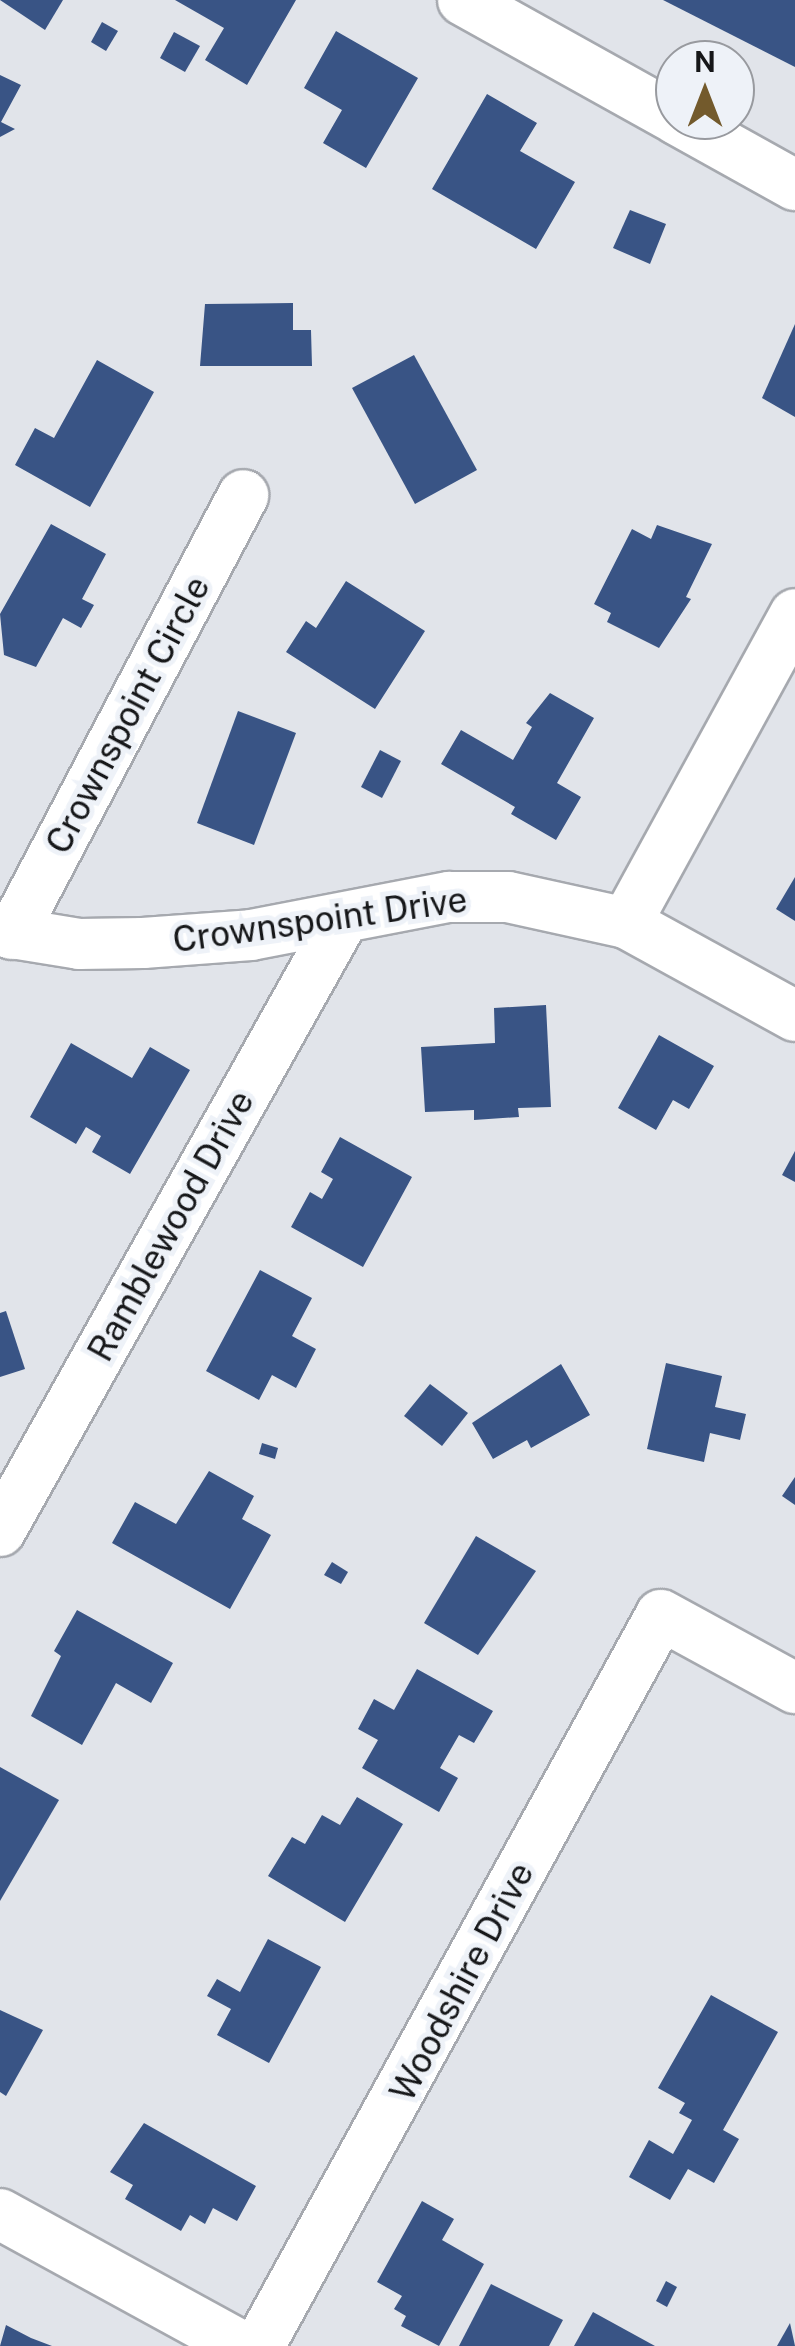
<!DOCTYPE html>
<style>
body{margin:0}
#map{position:relative;width:795px;height:2346px;overflow:hidden;background:#e1e4ea;font-family:"Public Sans",sans-serif}
div>[style]{position:absolute}
.building>*{inset:0;background:#395485}
.roads{filter:drop-shadow(2px 0 #a6a9af) drop-shadow(-2px 0 #a6a9af) drop-shadow(0 2px #a6a9af) drop-shadow(0 -2px #a6a9af)}
.minor>*{height:50px;margin:-25px;padding:0 25px;transform-origin:25px;border-radius:25px;background:#fff}
span{translate:-50% -50%;white-space:nowrap;text-align:center;line-height:1.15;-webkit-text-stroke:10px #eef2f8;paint-order:stroke}
.street-label{font-size:35px;color:#161719}
.north{position:absolute;left:655px;top:40px;width:100px;height:100px;box-sizing:border-box;background:#eef2f8;border:2px solid #989a9f;border-radius:50%;rotate:0deg;font-size:28px;font-weight:700;line-height:40px;text-align:center;color:#161719}
.north::after{content:'';display:block;margin:auto;width:35px;height:45px;background:#735a2c;clip-path:polygon(50% 0,100% 100%,50% 72%,0 100%)}
</style>
<div id="map">
<div class="building">
<div style="clip-path:polygon(0 0,63px 0,45px 30px)"></div>
<div style="clip-path:polygon(175px 0,296px 0,247px 85px,205px 60px,224px 28px)"></div>
<div style="clip-path:polygon(663px 0,795px 0,795px 67px)"></div>
<div style="clip-path:polygon(102px 22px,118px 31px,106px 51px,91px 42px)"></div>
<div style="clip-path:polygon(336px 31px,418px 78px,366px 168px,323px 143px,342px 110px,304px 88px)"></div>
<div style="clip-path:polygon(174px 32px,200px 46px,185px 72px,160px 58px)"></div>
<div style="clip-path:polygon(0 75px,21px 85px,1px 122px,15px 129px,0 137px)"></div>
<div style="clip-path:polygon(487px 94px,537px 123px,520px 151px,575px 182px,536px 249px,432px 189px)"></div>
<div style="clip-path:polygon(630px 210px,666px 224px,650px 264px,613px 248px)"></div>
<div style="clip-path:polygon(293px 303px,293px 330px,311px 330px,312px 366px,200px 366px,205px 304px)"></div>
<div style="clip-path:polygon(795px 324px,795px 417px,762px 398px)"></div>
<div style="clip-path:polygon(414px 355px,477px 470px,415px 504px,352px 388px)"></div>
<div style="clip-path:polygon(97px 360px,154px 392px,90px 507px,15px 465px,35px 428px,54px 438px)"></div>
<div style="clip-path:polygon(51px 524px,106px 554px,82px 599px,94px 605px,81px 628px,63px 618px,36px 667px,4px 655px,0 614px)"></div>
<div style="clip-path:polygon(657px 525px,712px 544px,686px 597px,691px 599px,659px 648px,607px 622px,611px 613px,594px 604px,632px 529px,651px 539px)"></div>
<div style="clip-path:polygon(346px 581px,425px 631px,375px 709px,286px 652px,306px 621px,316px 628px)"></div>
<div style="clip-path:polygon(550px 693px,594px 718px,557px 783px,581px 797px,556px 840px,511px 814px,515px 807px,441px 764px,461px 730px,513px 760px,532px 727px,526px 723px)"></div>
<div style="clip-path:polygon(238px 711px,296px 733px,254px 845px,197px 823px)"></div>
<div style="clip-path:polygon(380px 750px,401px 761px,382px 798px,361px 787px)"></div>
<div style="clip-path:polygon(795px 877px,795px 921px,776px 909px)"></div>
<div style="clip-path:polygon(546px 1005px,551px 1107px,518px 1108px,519px 1117px,474px 1120px,474px 1110px,425px 1112px,421px 1047px,495px 1043px,494px 1008px)"></div>
<div style="clip-path:polygon(659px 1035px,714px 1066px,689px 1109px,673px 1100px,656px 1130px,618px 1108px)"></div>
<div style="clip-path:polygon(71px 1043px,132px 1078px,150px 1047px,190px 1070px,130px 1174px,92px 1152px,101px 1136px,86px 1127px,76px 1144px,30px 1117px)"></div>
<div style="clip-path:polygon(340px 1137px,412px 1177px,363px 1267px,291px 1227px,310px 1192px,322px 1199px,333px 1179px,321px 1172px)"></div>
<div style="clip-path:polygon(795px 1151px,795px 1182px,782px 1175px)"></div>
<div style="clip-path:polygon(260px 1270px,312px 1298px,292px 1336px,316px 1349px,296px 1388px,272px 1375px,259px 1400px,206px 1371px)"></div>
<div style="clip-path:polygon(6px 1311px,25px 1369px,0 1377px,0 1313px)"></div>
<div style="clip-path:polygon(666px 1363px,722px 1376px,715px 1407px,746px 1414px,740px 1440px,710px 1433px,704px 1462px,647px 1449px)"></div>
<div style="clip-path:polygon(561px 1364px,590px 1415px,531px 1448px,527px 1440px,493px 1459px,472px 1423px)"></div>
<div style="clip-path:polygon(430px 1384px,468px 1413px,442px 1446px,404px 1416px)"></div>
<div style="clip-path:polygon(262px 1443px,278px 1448px,275px 1459px,259px 1454px)"></div>
<div style="clip-path:polygon(209px 1471px,254px 1496px,242px 1519px,271px 1535px,230px 1609px,112px 1543px,135px 1502px,176px 1524px)"></div>
<div style="clip-path:polygon(795px 1477px,795px 1505px,782px 1496px)"></div>
<div style="clip-path:polygon(476px 1536px,536px 1571px,478px 1655px,424px 1623px)"></div>
<div style="clip-path:polygon(332px 1562px,348px 1572px,341px 1584px,324px 1575px)"></div>
<div style="clip-path:polygon(77px 1610px,173px 1663px,151px 1703px,116px 1683px,82px 1745px,31px 1716px,61px 1656px,54px 1651px)"></div>
<div style="clip-path:polygon(417px 1669px,493px 1711px,474px 1743px,459px 1735px,440px 1768px,458px 1778px,439px 1812px,362px 1768px,378px 1740px,358px 1729px,374px 1699px,394px 1710px)"></div>
<div style="clip-path:polygon(0 1767px,59px 1800px,0 1901px)"></div>
<div style="clip-path:polygon(357px 1797px,403px 1824px,345px 1922px,268px 1876px,292px 1837px,305px 1844px,322px 1815px,340px 1825px)"></div>
<div style="clip-path:polygon(268px 1939px,321px 1967px,269px 2063px,217px 2035px,231px 2009px,207px 1996px,217px 1979px,240px 1992px)"></div>
<div style="clip-path:polygon(711px 1995px,778px 2032px,723px 2130px,739px 2139px,714px 2183px,688px 2169px,670px 2200px,629px 2177px,649px 2140px,673px 2154px,692px 2120px,679px 2113px,685px 2103px,658px 2088px)"></div>
<div style="clip-path:polygon(0 2010px,43px 2030px,6px 2096px,0 2092px)"></div>
<div style="clip-path:polygon(144px 2123px,256px 2186px,237px 2221px,213px 2208px,205px 2224px,190px 2215px,181px 2231px,125px 2199px,133px 2185px,110px 2172px)"></div>
<div style="clip-path:polygon(422px 2201px,454px 2219px,442px 2240px,484px 2264px,439px 2346px,401px 2326px,406px 2316px,394px 2309px,402px 2296px,377px 2282px)"></div>
<div style="clip-path:polygon(666px 2281px,677px 2287px,667px 2307px,656px 2301px)"></div>
<div style="clip-path:polygon(491px 2284px,563px 2320px,549px 2346px,459px 2346px)"></div>
<div style="clip-path:polygon(593px 2312px,655px 2346px,574px 2346px)"></div>
<div style="clip-path:polygon(790px 2323px,795px 2346px,777px 2346px)"></div>
<div style="clip-path:polygon(6px 2325px,31px 2338px,52px 2346px,0 2346px)"></div>
</div>
<div class="roads">
<div class="minor">
<div style="left:463px;top:0;width:243px;rotate:29.1deg"></div>
<div style="left:678px;top:120px;width:134px;rotate:29.1deg"></div>
<div style="left:626px;top:923px;width:352px;rotate:-61.3deg"></div>
<div style="left:0;top:931px;width:80px;rotate:9.3deg"></div>
<div style="left:79px;top:944px;width:64px;rotate:-0.9deg"></div>
<div style="left:143px;top:943px;width:108px;rotate:-4.2deg"></div>
<div style="left:251px;top:935px;width:202px;rotate:-10.9deg"></div>
<div style="left:449px;top:897px;width:59px"></div>
<div style="left:508px;top:897px;width:121px;rotate:12.4deg"></div>
<div style="left:626px;top:923px;width:193px;rotate:28.8deg"></div>
<div style="left:12px;top:934px;width:496px;rotate:-62.2deg"></div>
<div style="left:0;top:1531px;width:699px;rotate:-60.72deg"></div>
<div style="left:0;top:2214px;width:275px;rotate:28.7deg"></div>
<div style="left:259px;top:2346px;width:834px;rotate:-61.19deg"></div>
<div style="left:661px;top:1615px;width:153px;rotate:28.6deg"></div>
</div>
</div>
<div class="street-label">
<span style="left:128px;top:715px;rotate:-62deg">Crownspoint Circle</span>
<span style="left:320px;top:920px;rotate:-8deg">Crownspoint Drive</span>
<span style="left:171px;top:1226px;rotate:-61deg">Ramblewood Drive</span>
<span style="left:462px;top:1982px;rotate:-62deg">Woodshire Drive</span>
</div>
<div class="north">N</div>
</div>
